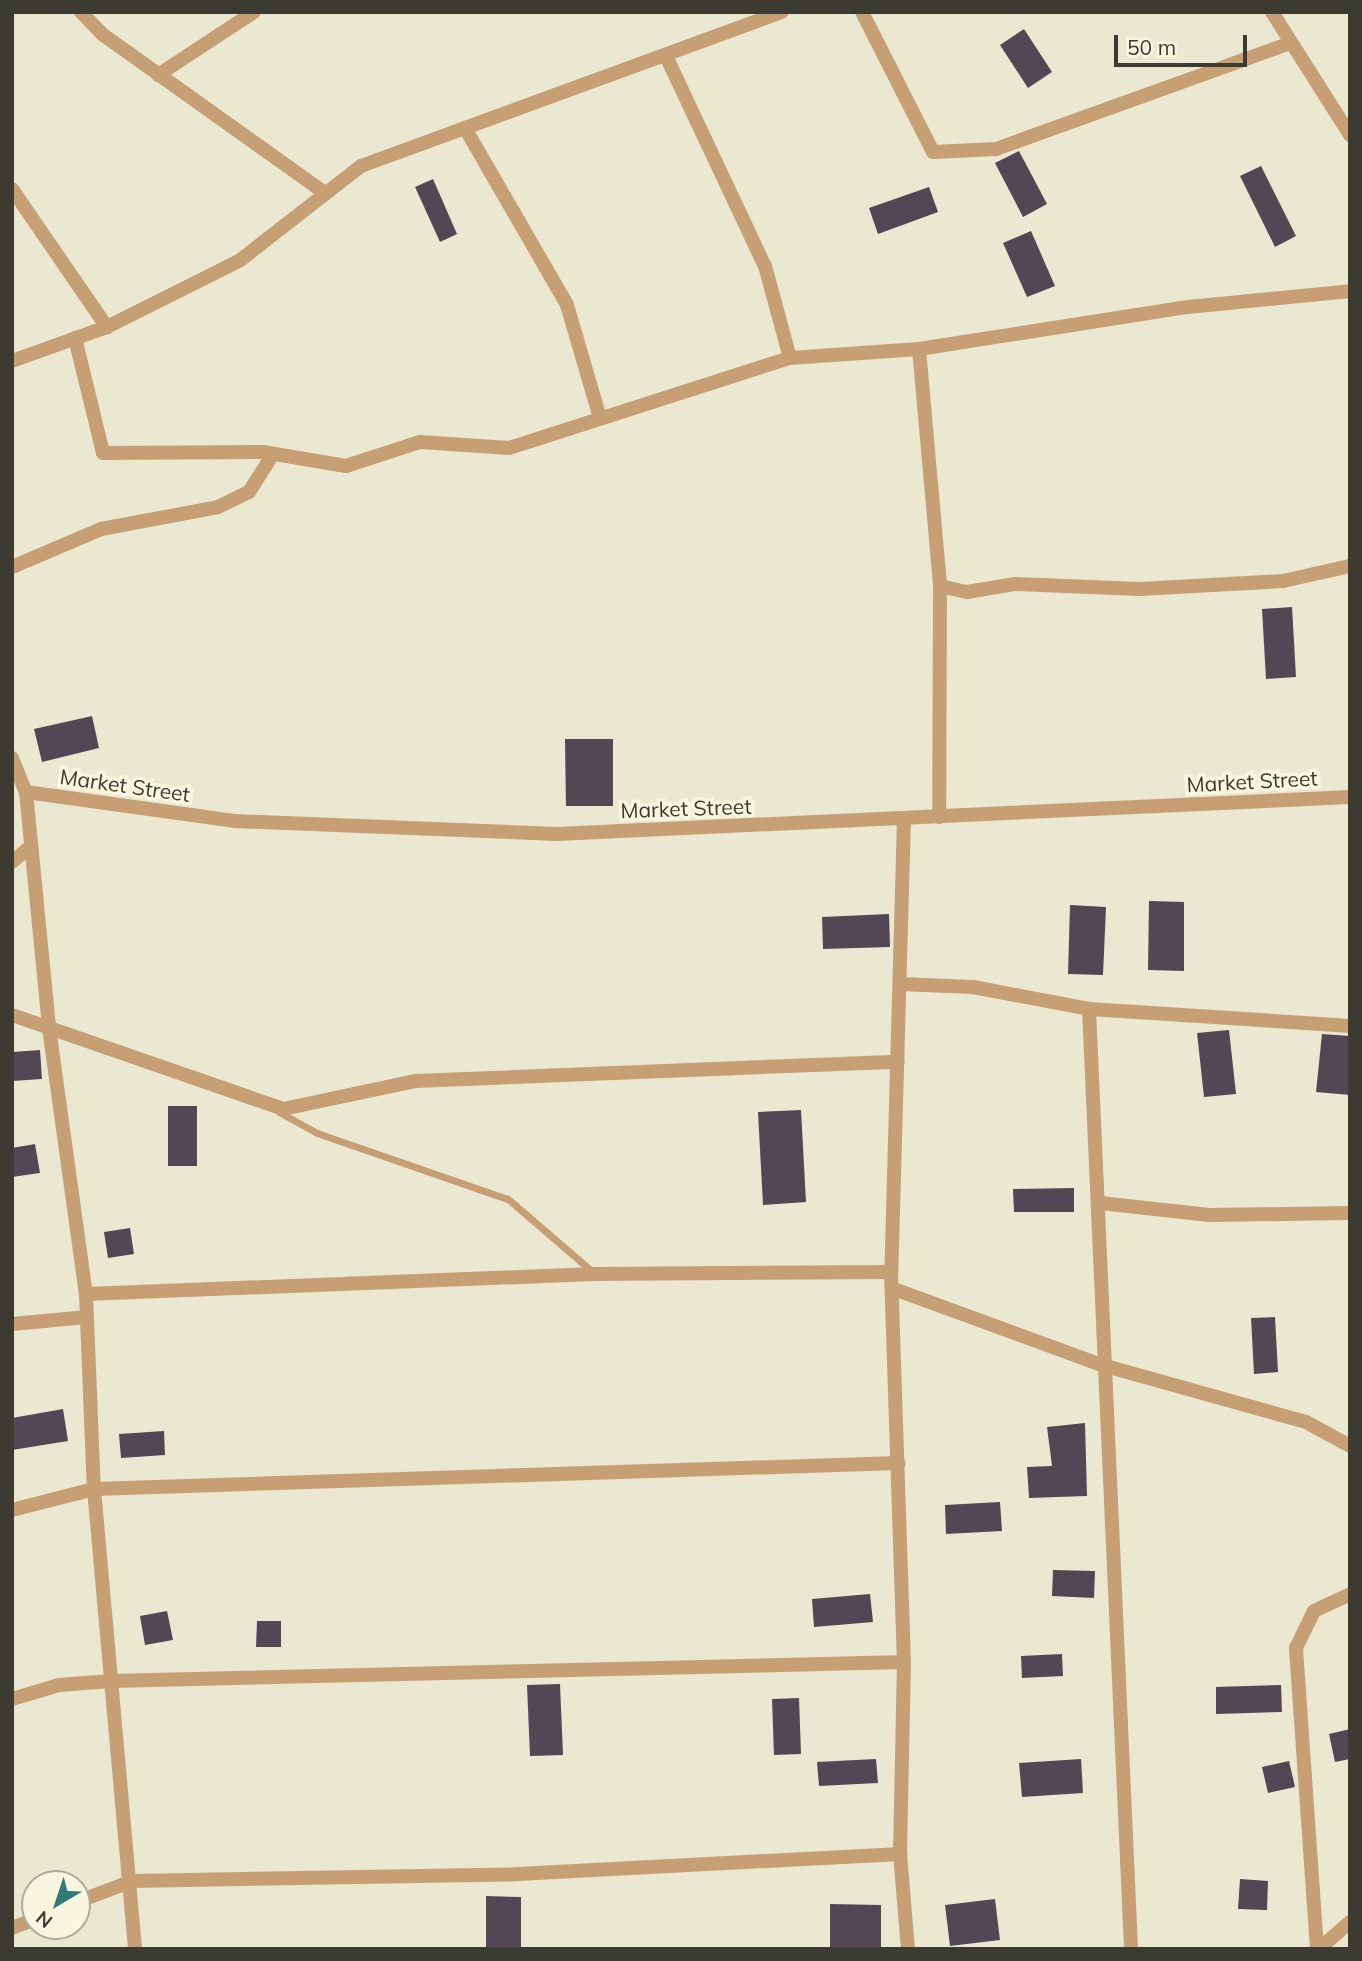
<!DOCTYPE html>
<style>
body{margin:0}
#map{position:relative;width:1362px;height:1961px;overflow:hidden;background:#ebe8d2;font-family:Mulish,sans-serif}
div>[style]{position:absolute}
.building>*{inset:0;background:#544755}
.lane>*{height:7px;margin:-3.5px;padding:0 3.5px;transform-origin:3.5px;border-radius:3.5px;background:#c69f74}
.street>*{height:14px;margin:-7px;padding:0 7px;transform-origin:7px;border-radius:7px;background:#c69f74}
span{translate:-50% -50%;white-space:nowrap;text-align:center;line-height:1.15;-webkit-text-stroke:7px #f9f5df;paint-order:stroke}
.street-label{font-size:21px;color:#3c3b32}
.frame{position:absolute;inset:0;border:14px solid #3c3b32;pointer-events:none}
.north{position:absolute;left:21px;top:1870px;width:70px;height:70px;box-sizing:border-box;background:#f9f5df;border:2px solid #adab9a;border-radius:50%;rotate:219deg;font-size:19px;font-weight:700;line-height:28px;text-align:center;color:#3c3b32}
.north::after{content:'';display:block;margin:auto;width:24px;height:32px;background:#307975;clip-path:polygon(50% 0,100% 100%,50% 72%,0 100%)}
.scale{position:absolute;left:1114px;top:35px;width:133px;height:32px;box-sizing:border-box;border:4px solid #3c3b32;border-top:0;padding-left:9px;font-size:21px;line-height:24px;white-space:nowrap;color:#3c3b32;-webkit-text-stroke:5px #f9f5df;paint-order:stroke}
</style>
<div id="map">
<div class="building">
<div style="clip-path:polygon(1024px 29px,1052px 72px,1028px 88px,1000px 45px)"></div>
<div style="clip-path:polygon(1019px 151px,1047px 204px,1023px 217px,995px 163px)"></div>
<div style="clip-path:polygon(1261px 166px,1296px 236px,1275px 247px,1240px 176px)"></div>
<div style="clip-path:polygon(433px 179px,457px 234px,440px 242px,415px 187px)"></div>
<div style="clip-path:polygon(929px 187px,938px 212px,878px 234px,869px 208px)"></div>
<div style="clip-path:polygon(1031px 231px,1055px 286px,1027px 297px,1003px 243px)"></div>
<div style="clip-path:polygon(1292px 607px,1296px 677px,1266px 679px,1262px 609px)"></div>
<div style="clip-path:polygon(92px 716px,99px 748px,42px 762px,34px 729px)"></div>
<div style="clip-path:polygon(565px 739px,613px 739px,613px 806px,566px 806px)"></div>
<div style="clip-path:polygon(1149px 901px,1184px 902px,1184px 971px,1148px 970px)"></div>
<div style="clip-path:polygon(1070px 905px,1106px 907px,1103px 975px,1068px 974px)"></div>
<div style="clip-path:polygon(889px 914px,890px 947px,823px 949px,822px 917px)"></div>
<div style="clip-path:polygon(1229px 1030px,1236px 1094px,1204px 1097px,1197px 1033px)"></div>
<div style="clip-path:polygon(1322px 1034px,1350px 1036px,1350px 1095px,1316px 1092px)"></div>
<div style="clip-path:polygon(40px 1050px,42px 1079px,12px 1081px,12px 1052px)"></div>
<div style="clip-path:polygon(168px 1106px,197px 1106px,197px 1166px,168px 1166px)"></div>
<div style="clip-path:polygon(801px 1110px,806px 1202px,763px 1205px,758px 1112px)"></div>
<div style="clip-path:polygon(35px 1144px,40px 1173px,12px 1177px,12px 1148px)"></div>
<div style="clip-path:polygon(1074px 1188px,1074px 1212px,1014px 1212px,1013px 1189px)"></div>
<div style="clip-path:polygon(130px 1228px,134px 1254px,108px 1258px,104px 1232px)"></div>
<div style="clip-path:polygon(1275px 1317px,1278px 1372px,1254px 1374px,1251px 1318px)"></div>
<div style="clip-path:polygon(63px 1409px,68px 1441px,12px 1450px,12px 1418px)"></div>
<div style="clip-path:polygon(1085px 1423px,1087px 1496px,1029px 1498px,1027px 1467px,1052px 1466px,1047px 1427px)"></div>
<div style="clip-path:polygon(164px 1431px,165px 1455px,121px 1458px,119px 1434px)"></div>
<div style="clip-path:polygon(1000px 1502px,1002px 1531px,946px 1534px,945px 1505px)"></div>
<div style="clip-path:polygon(1053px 1570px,1095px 1571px,1094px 1598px,1052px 1596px)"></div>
<div style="clip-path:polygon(870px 1594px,873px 1622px,814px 1627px,812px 1599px)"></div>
<div style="clip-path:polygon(167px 1611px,173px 1640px,145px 1645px,140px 1616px)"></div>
<div style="clip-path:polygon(257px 1621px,281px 1621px,281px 1647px,256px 1647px)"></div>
<div style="clip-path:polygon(1062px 1654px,1063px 1676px,1022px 1678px,1021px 1656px)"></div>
<div style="clip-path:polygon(560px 1684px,563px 1755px,530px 1756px,527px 1685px)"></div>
<div style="clip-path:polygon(1281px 1685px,1282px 1712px,1216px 1714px,1216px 1687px)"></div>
<div style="clip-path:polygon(799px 1698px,801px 1754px,774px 1755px,772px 1699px)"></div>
<div style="clip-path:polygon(1350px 1729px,1350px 1759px,1335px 1762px,1329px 1734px)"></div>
<div style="clip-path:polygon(876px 1759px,878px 1783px,819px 1786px,817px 1762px)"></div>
<div style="clip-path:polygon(1081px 1759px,1083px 1793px,1022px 1797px,1019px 1763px)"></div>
<div style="clip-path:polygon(1289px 1761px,1295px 1787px,1268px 1793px,1262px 1767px)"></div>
<div style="clip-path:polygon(1240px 1879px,1268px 1881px,1267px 1910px,1238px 1909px)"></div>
<div style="clip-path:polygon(486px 1896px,521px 1897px,521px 1949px,486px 1949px)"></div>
<div style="clip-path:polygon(995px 1899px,1000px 1940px,950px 1946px,945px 1905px)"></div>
<div style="clip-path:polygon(830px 1904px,881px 1905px,881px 1947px,830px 1947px)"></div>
</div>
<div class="lane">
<div style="left:279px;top:1112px;width:43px;rotate:28.9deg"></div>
<div style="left:317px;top:1133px;width:202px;rotate:19.1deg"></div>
<div style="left:508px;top:1199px;width:113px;rotate:40.7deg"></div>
</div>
<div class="street">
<div style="left:81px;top:12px;width:30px;rotate:46deg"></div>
<div style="left:102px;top:34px;width:274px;rotate:35.5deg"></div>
<div style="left:862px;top:12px;width:157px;rotate:63.1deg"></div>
<div style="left:933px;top:152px;width:63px;rotate:-2.7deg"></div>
<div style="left:996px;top:149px;width:313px;rotate:-19.8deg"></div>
<div style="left:1272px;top:12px;width:146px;rotate:57.6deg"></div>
<div style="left:666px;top:56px;width:232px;rotate:64.8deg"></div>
<div style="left:765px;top:266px;width:95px;rotate:74.8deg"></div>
<div style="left:158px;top:75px;width:115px;rotate:-33.3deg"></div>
<div style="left:465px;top:128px;width:204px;rotate:60deg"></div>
<div style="left:567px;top:305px;width:118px;rotate:73.7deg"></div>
<div style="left:12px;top:189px;width:168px;rotate:55.5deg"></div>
<div style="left:75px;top:338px;width:118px;rotate:76.3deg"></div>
<div style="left:103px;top:453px;width:160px;rotate:-0.4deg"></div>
<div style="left:263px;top:452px;width:84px;rotate:9.6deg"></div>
<div style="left:346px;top:466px;width:78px;rotate:-18deg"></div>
<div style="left:420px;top:442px;width:89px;rotate:3.9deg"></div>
<div style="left:509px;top:448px;width:295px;rotate:-17.8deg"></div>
<div style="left:790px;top:358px;width:129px;rotate:-4deg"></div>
<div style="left:919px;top:349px;width:272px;rotate:-8.9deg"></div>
<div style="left:1188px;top:307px;width:163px;rotate:-5.6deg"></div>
<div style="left:919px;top:349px;width:238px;rotate:84.9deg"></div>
<div style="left:940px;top:586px;width:231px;rotate:90.2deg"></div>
<div style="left:12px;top:361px;width:101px;rotate:-19.7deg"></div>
<div style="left:107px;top:327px;width:148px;rotate:-26.6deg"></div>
<div style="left:239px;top:261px;width:155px;rotate:-37.9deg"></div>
<div style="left:361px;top:166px;width:448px;rotate:-20.1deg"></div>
<div style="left:12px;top:567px;width:97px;rotate:-23.1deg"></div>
<div style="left:101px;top:529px;width:119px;rotate:-10.6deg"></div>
<div style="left:218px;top:507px;width:34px;rotate:-26deg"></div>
<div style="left:249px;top:492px;width:45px;rotate:-57.7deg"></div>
<div style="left:940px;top:586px;width:28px;rotate:13deg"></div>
<div style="left:967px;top:592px;width:49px;rotate:-9.5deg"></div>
<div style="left:1015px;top:584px;width:125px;rotate:2.3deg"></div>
<div style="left:1140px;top:589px;width:143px;rotate:-3.2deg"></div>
<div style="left:1283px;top:581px;width:69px;rotate:-12.6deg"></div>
<div style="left:12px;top:758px;width:37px;rotate:68deg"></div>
<div style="left:26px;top:792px;width:237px;rotate:84.4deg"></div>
<div style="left:49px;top:1028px;width:269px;rotate:82.1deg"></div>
<div style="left:86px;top:1294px;width:195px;rotate:87.7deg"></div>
<div style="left:94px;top:1489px;width:462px;rotate:84.9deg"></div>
<div style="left:26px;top:792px;width:210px;rotate:7.9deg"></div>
<div style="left:234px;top:821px;width:323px;rotate:2.3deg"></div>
<div style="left:557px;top:834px;width:794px;rotate:-2.67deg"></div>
<div style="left:904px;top:818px;width:454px;rotate:91.6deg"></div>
<div style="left:891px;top:1272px;width:390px;rotate:88.1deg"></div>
<div style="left:904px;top:1662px;width:192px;rotate:91.2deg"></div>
<div style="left:900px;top:1854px;width:95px;rotate:85.2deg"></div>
<div style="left:12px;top:862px;width:25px;rotate:-40deg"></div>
<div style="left:900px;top:984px;width:73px;rotate:2.4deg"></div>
<div style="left:973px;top:987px;width:118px;rotate:10.7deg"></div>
<div style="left:1089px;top:1009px;width:262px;rotate:3.7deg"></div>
<div style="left:1089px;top:1009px;width:941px;rotate:87.44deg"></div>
<div style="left:12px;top:1015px;width:287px;rotate:19.1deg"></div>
<div style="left:283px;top:1109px;width:136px;rotate:-11.9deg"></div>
<div style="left:416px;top:1081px;width:482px;rotate:-2.3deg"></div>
<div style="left:1100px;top:1203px;width:110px;rotate:6.3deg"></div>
<div style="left:1209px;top:1215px;width:141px;rotate:-0.8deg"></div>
<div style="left:894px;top:1289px;width:221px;rotate:20.1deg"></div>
<div style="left:1102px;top:1365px;width:212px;rotate:15.6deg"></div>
<div style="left:1306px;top:1422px;width:50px;rotate:28.6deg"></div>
<div style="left:86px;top:1294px;width:509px;rotate:-2.25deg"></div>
<div style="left:595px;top:1274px;width:296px;rotate:-0.4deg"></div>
<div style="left:12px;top:1324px;width:75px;rotate:-5.3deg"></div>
<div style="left:12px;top:1510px;width:85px;rotate:-14.4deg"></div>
<div style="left:94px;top:1489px;width:805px;rotate:-1.85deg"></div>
<div style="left:12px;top:1699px;width:49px;rotate:-16.6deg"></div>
<div style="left:59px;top:1685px;width:52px;rotate:-4.4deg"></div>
<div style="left:111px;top:1681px;width:793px;rotate:-1.37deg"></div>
<div style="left:77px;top:1902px;width:59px;rotate:-20.9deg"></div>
<div style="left:132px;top:1881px;width:386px;rotate:-1deg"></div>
<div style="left:518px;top:1874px;width:383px;rotate:-3deg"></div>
<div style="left:12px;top:1928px;width:25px;rotate:-21deg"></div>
<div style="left:1317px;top:1949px;width:302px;rotate:-94deg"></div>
<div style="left:1296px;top:1648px;width:41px;rotate:-64.1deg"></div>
<div style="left:1314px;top:1611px;width:40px;rotate:-25deg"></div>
<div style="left:1319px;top:1949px;width:41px;rotate:-41.1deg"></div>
</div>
<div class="street-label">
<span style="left:1252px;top:781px;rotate:-3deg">Market Street</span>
<span style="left:125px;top:785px;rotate:8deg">Market Street</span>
<span style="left:686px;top:808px;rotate:-2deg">Market Street</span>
</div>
<div class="frame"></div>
<div class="north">N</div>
<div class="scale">50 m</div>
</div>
